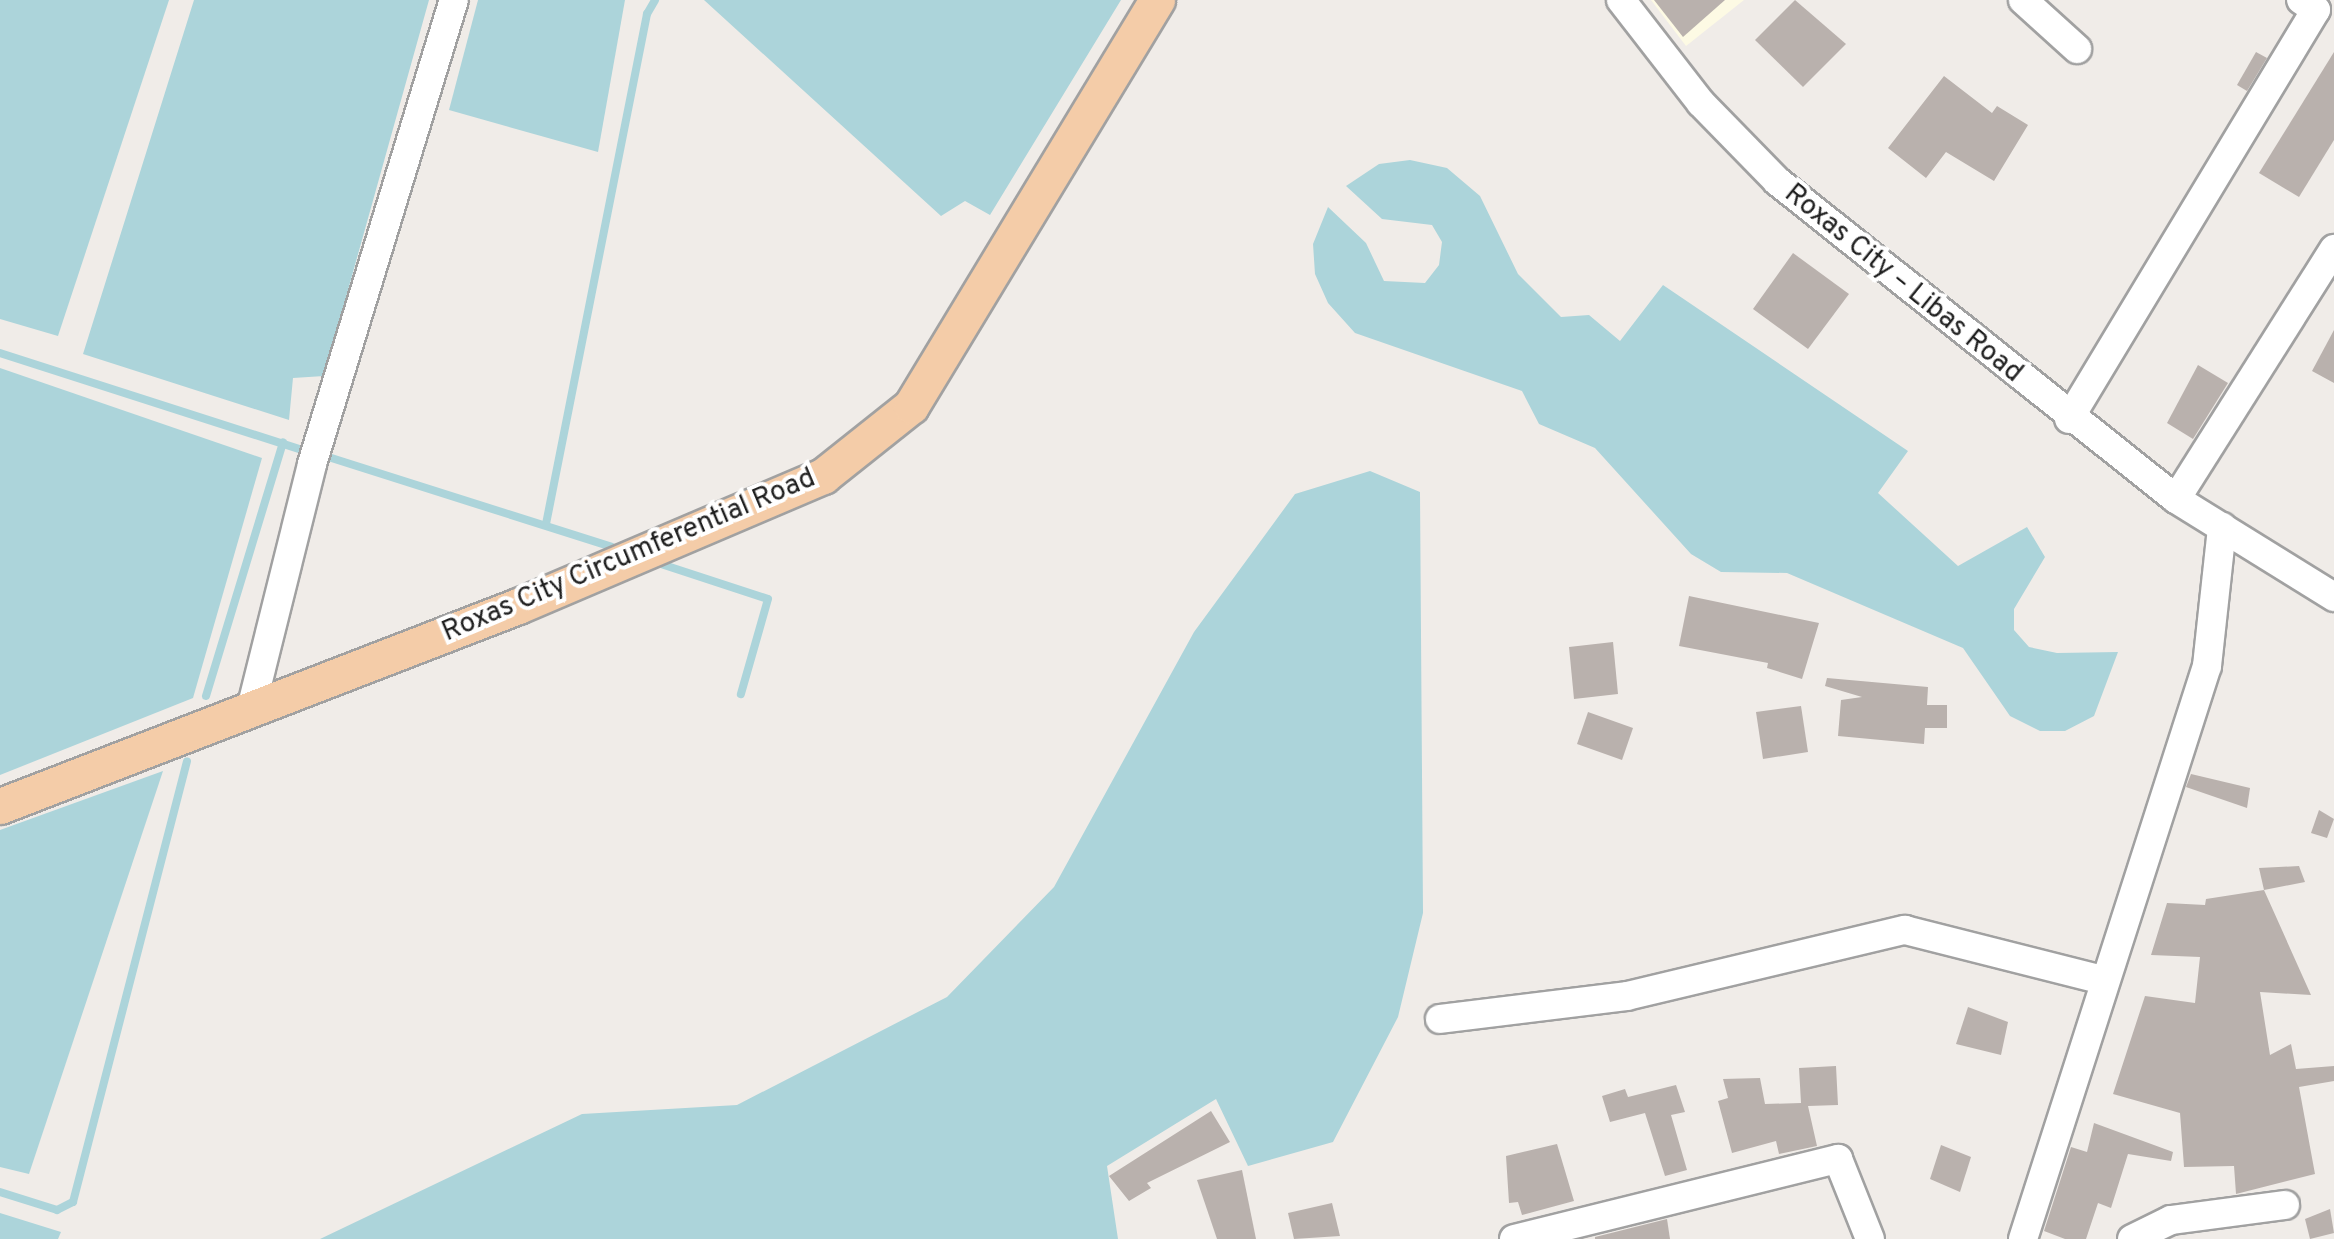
<!DOCTYPE html>
<meta charset="utf-8">
<style>
body{margin:0}
#map{position:relative;width:2334px;height:1239px;overflow:hidden;background:#f0ece8;font-family:Overpass,sans-serif}
div>[style]{position:absolute}
.education>*{inset:0;background:#fdfae4}
.water>*{inset:0;background:#acd4da}
.stream>*{height:8px;margin:-4px;padding:0 4px;transform-origin:4px;border-radius:4px;background:#acd4da}
.building>*{inset:0;background:#b9b1ad}
.roads{filter:drop-shadow(2px 0 #a1a1a1) drop-shadow(-2px 0 #a1a1a1) drop-shadow(0 2px #a1a1a1) drop-shadow(0 -2px #a1a1a1)}
.minor>*{height:28px;margin:-14px;padding:0 14px;transform-origin:14px;border-radius:14px;background:#fff}
.major>*{height:35px;margin:-17.5px;padding:0 17.5px;transform-origin:17.5px;border-radius:17.5px;background:#f4cca8}
span{translate:-50% -50%;white-space:nowrap;text-align:center;line-height:1.15;-webkit-text-stroke:8px #fff;paint-order:stroke}
.street-label{font-size:28px;color:#202020}
</style>
<div id="map">
<div class="education">
<div style="clip-path:polygon(1651px 0,1744px 0,1686px 46px)"></div>
</div>
<div class="water">
<div style="clip-path:polygon(0 0,169px 0,58px 336px,0 319px)"></div>
<div style="clip-path:polygon(194px 0,429px 0,324px 376px,293px 378px,289px 420px,83px 354px)"></div>
<div style="clip-path:polygon(478px 0,625px 0,598px 152px,449px 110px)"></div>
<div style="clip-path:polygon(704px 0,1121px 0,990px 215px,965px 201px,941px 216px)"></div>
<div style="clip-path:polygon(1410px 160px,1447px 168px,1480px 196px,1518px 274px,1561px 317px,1589px 315px,1620px 341px,1663px 285px,1908px 451px,1878px 493px,1958px 566px,2027px 527px,2045px 557px,2014px 609px,2014px 630px,2029px 647px,2057px 653px,2118px 652px,2094px 716px,2065px 731px,2040px 731px,2010px 716px,1963px 648px,1787px 573px,1721px 572px,1691px 554px,1595px 448px,1539px 424px,1522px 391px,1355px 333px,1328px 303px,1315px 274px,1313px 244px,1328px 207px,1366px 243px,1384px 281px,1425px 283px,1439px 265px,1442px 242px,1432px 225px,1382px 219px,1346px 186px,1379px 164px)"></div>
<div style="clip-path:polygon(0 368px,262px 458px,193px 698px,0 775px)"></div>
<div style="clip-path:polygon(1370px 471px,1420px 492px,1423px 913px,1398px 1017px,1333px 1142px,1248px 1166px,1216px 1099px,1107px 1166px,1118px 1239px,320px 1239px,582px 1114px,737px 1105px,947px 997px,1054px 887px,1194px 632px,1295px 494px)"></div>
<div style="clip-path:polygon(163px 771px,29px 1174px,0 1167px,0 830px)"></div>
<div style="clip-path:polygon(0 1213px,61px 1232px,58px 1239px,0 1239px)"></div>
</div>
<div class="stream">
<div style="left:0;top:353px;width:317px;rotate:17.8deg"></div>
<div style="left:322px;top:455px;width:304px;rotate:17.6deg"></div>
<div style="left:546px;top:524px;width:520px;rotate:-78.8deg"></div>
<div style="left:647px;top:14px;width:16px;rotate:-60deg"></div>
<div style="left:664px;top:565px;width:109px;rotate:18.1deg"></div>
<div style="left:768px;top:599px;width:99px;rotate:105.9deg"></div>
<div style="left:206px;top:696px;width:265px;rotate:-73.1deg"></div>
<div style="left:0;top:1192px;width:60px;rotate:17.5deg"></div>
<div style="left:57px;top:1210px;width:18px;rotate:-27deg"></div>
<div style="left:73px;top:1202px;width:455px;rotate:-75.5deg"></div>
</div>
<div class="building">
<div style="clip-path:polygon(1654px 0,1725px 0,1683px 37px)"></div>
<div style="clip-path:polygon(1795px 0,1846px 44px,1803px 87px,1755px 40px)"></div>
<div style="clip-path:polygon(2256px 52px,2267px 58px,2247px 91px,2237px 85px)"></div>
<div style="clip-path:polygon(2334px 52px,2334px 140px,2299px 197px,2259px 173px)"></div>
<div style="clip-path:polygon(1944px 76px,1992px 113px,1997px 106px,2028px 125px,1994px 181px,1946px 152px,1926px 178px,1888px 148px)"></div>
<div style="clip-path:polygon(1793px 253px,1849px 294px,1808px 349px,1753px 309px)"></div>
<div style="clip-path:polygon(2334px 330px,2334px 383px,2312px 371px)"></div>
<div style="clip-path:polygon(2198px 365px,2228px 383px,2193px 439px,2167px 423px)"></div>
<div style="clip-path:polygon(1689px 596px,1819px 623px,1802px 679px,1767px 668px,1768px 663px,1679px 646px)"></div>
<div style="clip-path:polygon(1613px 642px,1618px 694px,1574px 699px,1569px 647px)"></div>
<div style="clip-path:polygon(1827px 678px,1928px 687px,1927px 705px,1947px 705px,1947px 728px,1925px 728px,1924px 744px,1838px 736px,1841px 700px,1862px 697px,1825px 686px)"></div>
<div style="clip-path:polygon(1801px 706px,1808px 752px,1763px 759px,1756px 712px)"></div>
<div style="clip-path:polygon(1588px 712px,1633px 728px,1622px 760px,1577px 744px)"></div>
<div style="clip-path:polygon(2191px 774px,2250px 788px,2247px 808px,2186px 787px)"></div>
<div style="clip-path:polygon(2319px 810px,2334px 819px,2327px 838px,2311px 833px)"></div>
<div style="clip-path:polygon(2299px 866px,2305px 882px,2264px 890px,2259px 868px)"></div>
<div style="clip-path:polygon(2264px 890px,2311px 995px,2260px 992px,2270px 1055px,2291px 1044px,2296px 1069px,2334px 1066px,2334px 1081px,2299px 1087px,2315px 1174px,2236px 1194px,2234px 1166px,2184px 1167px,2180px 1113px,2113px 1094px,2145px 996px,2195px 1003px,2200px 957px,2151px 955px,2167px 903px,2205px 905px,2206px 899px)"></div>
<div style="clip-path:polygon(1968px 1007px,2008px 1022px,2001px 1055px,1956px 1044px)"></div>
<div style="clip-path:polygon(1836px 1066px,1838px 1105px,1808px 1106px,1817px 1146px,1779px 1154px,1776px 1141px,1732px 1153px,1718px 1101px,1728px 1098px,1723px 1079px,1760px 1078px,1765px 1104px,1801px 1103px,1799px 1068px)"></div>
<div style="clip-path:polygon(1676px 1085px,1685px 1112px,1671px 1115px,1687px 1170px,1665px 1176px,1645px 1113px,1610px 1122px,1602px 1096px,1625px 1089px,1628px 1097px)"></div>
<div style="clip-path:polygon(1211px 1111px,1230px 1142px,1147px 1183px,1151px 1188px,1129px 1201px,1109px 1176px)"></div>
<div style="clip-path:polygon(2094px 1123px,2173px 1152px,2171px 1161px,2128px 1154px,2111px 1208px,2098px 1203px,2086px 1239px,2065px 1239px,2044px 1231px,2071px 1147px,2087px 1152px)"></div>
<div style="clip-path:polygon(1557px 1144px,1574px 1201px,1522px 1215px,1518px 1202px,1509px 1203px,1506px 1156px)"></div>
<div style="clip-path:polygon(1941px 1145px,1971px 1157px,1960px 1192px,1930px 1179px)"></div>
<div style="clip-path:polygon(1242px 1170px,1256px 1239px,1217px 1239px,1197px 1180px)"></div>
<div style="clip-path:polygon(1332px 1203px,1340px 1236px,1294px 1239px,1288px 1213px)"></div>
<div style="clip-path:polygon(2330px 1209px,2334px 1233px,2310px 1239px,2305px 1219px)"></div>
<div style="clip-path:polygon(1667px 1219px,1670px 1239px,1595px 1239px,1595px 1237px)"></div>
</div>
<div class="roads">
<div class="minor">
<div style="left:1621px;top:0;width:130px;rotate:52.2deg"></div>
<div style="left:1701px;top:103px;width:109px;rotate:45.7deg"></div>
<div style="left:1777px;top:181px;width:510px;rotate:38.55deg"></div>
<div style="left:2176px;top:499px;width:186px;rotate:31.8deg"></div>
<div style="left:2023px;top:0;width:73px;rotate:42.2deg"></div>
<div style="left:2069px;top:419px;width:478px;rotate:-58.9deg"></div>
<div style="left:2316px;top:10px;width:18px;rotate:-146deg"></div>
<div style="left:2176px;top:499px;width:296px;rotate:-57.7deg"></div>
<div style="left:252px;top:705px;width:248px;rotate:-76deg"></div>
<div style="left:312px;top:464px;width:485px;rotate:-73deg"></div>
<div style="left:1440px;top:1019px;width:188px;rotate:-7deg"></div>
<div style="left:1627px;top:996px;width:286px;rotate:-13.4deg"></div>
<div style="left:1905px;top:930px;width:203px;rotate:14.2deg"></div>
<div style="left:1514px;top:1239px;width:334px;rotate:-13.9deg"></div>
<div style="left:1838px;top:1159px;width:86px;rotate:68.2deg"></div>
<div style="left:2023px;top:1239px;width:602px;rotate:-72.2deg"></div>
<div style="left:2207px;top:666px;width:140px;rotate:-83.8deg"></div>
<div style="left:2132px;top:1239px;width:43px;rotate:-26deg"></div>
<div style="left:2171px;top:1220px;width:115px;rotate:-7.5deg"></div>
</div>
<div class="major">
<div style="left:0;top:806px;width:555px;rotate:-21.11deg"></div>
<div style="left:518px;top:606px;width:332px;rotate:-23.1deg"></div>
<div style="left:823px;top:476px;width:112px;rotate:-38.5deg"></div>
<div style="left:911px;top:406px;width:475px;rotate:-58.8deg"></div>
</div>
</div>
<div class="street-label">
<span style="left:1903px;top:284px;rotate:39deg">Roxas City – Libas Road</span>
<span style="left:629px;top:556px;rotate:-23deg">Roxas City Circumferential Road</span>
</div>
</div>
